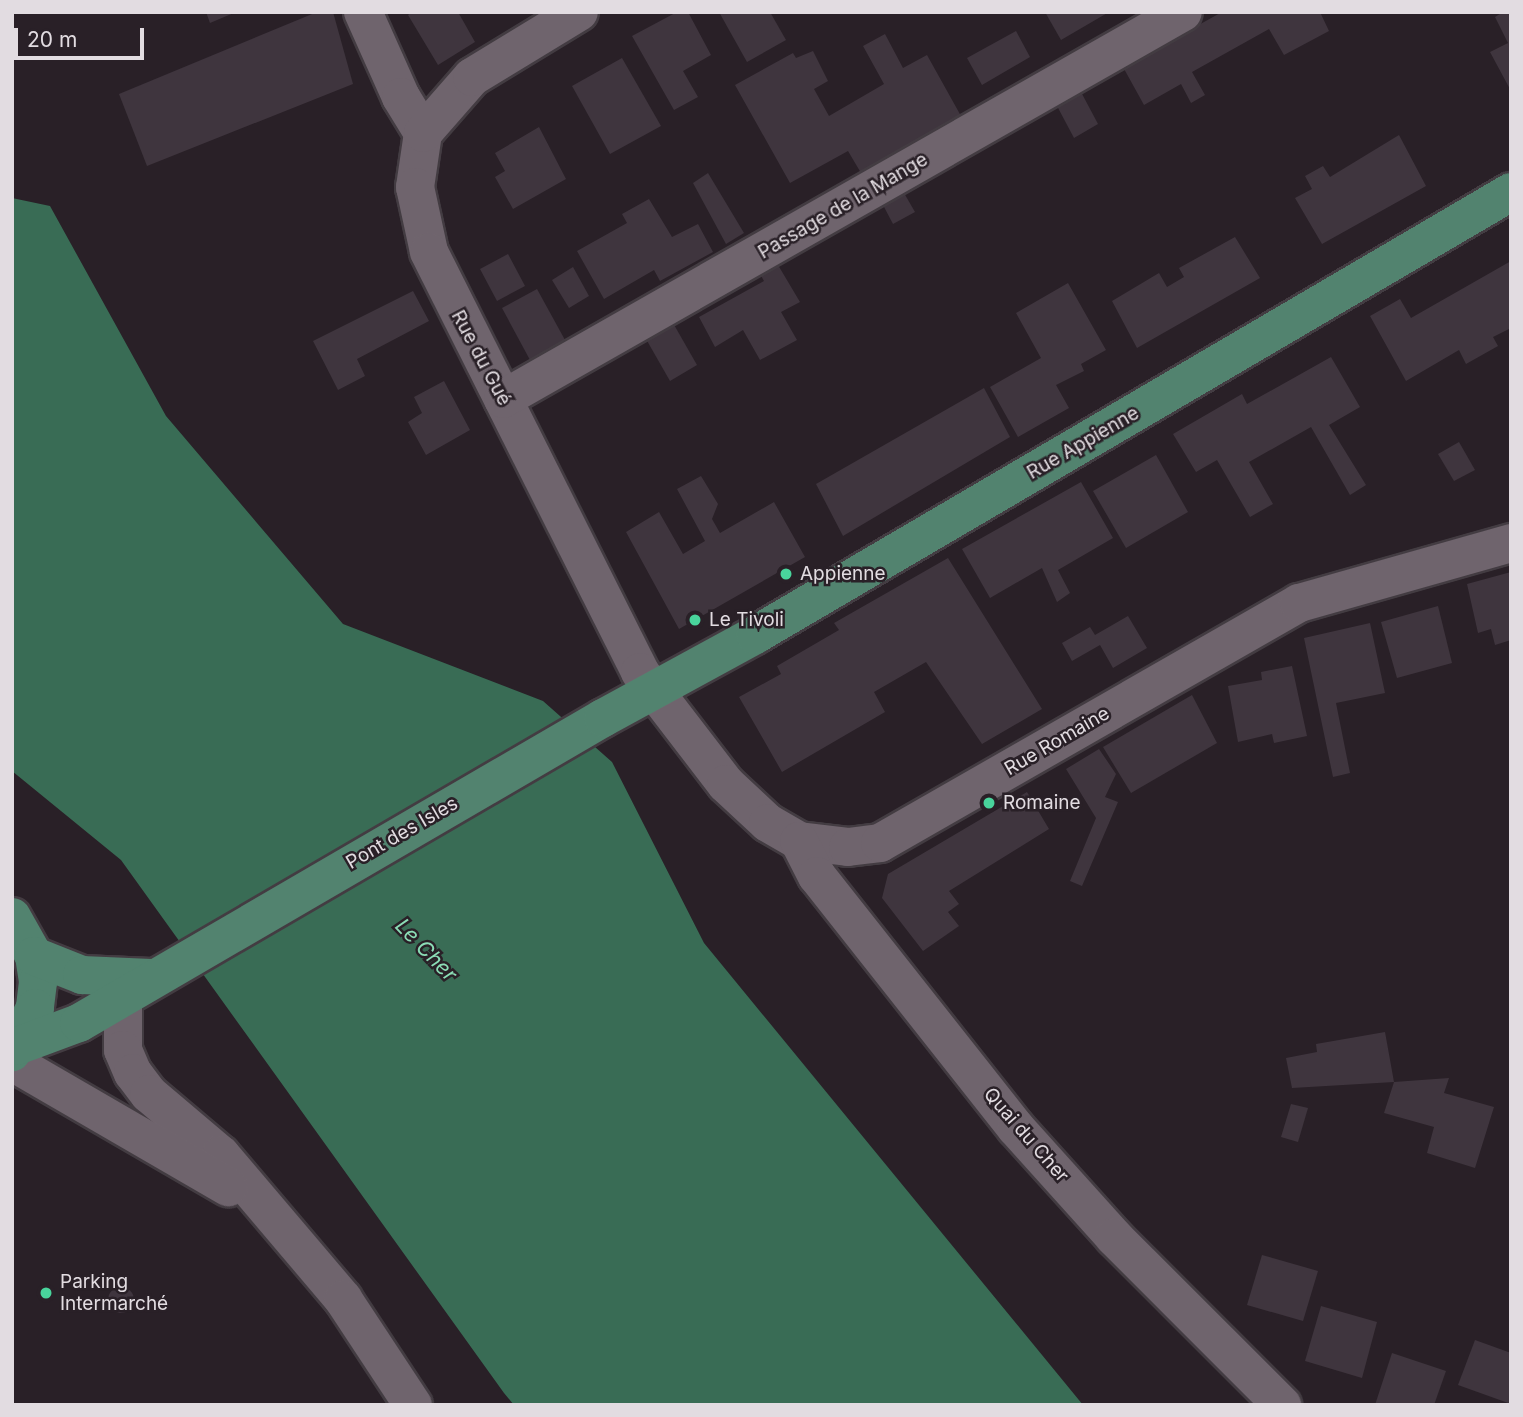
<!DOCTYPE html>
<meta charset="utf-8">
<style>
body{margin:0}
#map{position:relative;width:1523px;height:1417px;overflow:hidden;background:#292027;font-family:Inter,sans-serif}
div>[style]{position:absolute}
.water>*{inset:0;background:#396c55}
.building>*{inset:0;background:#3f353e}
.round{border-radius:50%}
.roads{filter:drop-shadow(2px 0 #433c42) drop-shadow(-2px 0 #433c42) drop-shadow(0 2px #433c42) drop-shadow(0 -2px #433c42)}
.minor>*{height:38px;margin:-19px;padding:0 19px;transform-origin:19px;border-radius:19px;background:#6f646d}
.major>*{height:38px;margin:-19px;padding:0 19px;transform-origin:19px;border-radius:19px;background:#52836f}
.dots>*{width:19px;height:19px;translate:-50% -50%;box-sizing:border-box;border:4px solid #292027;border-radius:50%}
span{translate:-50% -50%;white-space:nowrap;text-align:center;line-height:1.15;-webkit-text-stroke:5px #292027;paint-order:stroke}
.street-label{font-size:19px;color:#e2dce1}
.poi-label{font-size:19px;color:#e2dce1}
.left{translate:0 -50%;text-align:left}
.water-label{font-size:21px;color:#8bddb6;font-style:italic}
.frame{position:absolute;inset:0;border:14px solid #e2dce1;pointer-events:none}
.scale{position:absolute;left:14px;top:28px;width:130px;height:32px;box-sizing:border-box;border:4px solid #e2dce1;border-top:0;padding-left:9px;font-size:21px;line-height:24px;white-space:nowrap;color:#e2dce1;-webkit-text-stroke:5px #292027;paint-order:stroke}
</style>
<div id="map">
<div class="water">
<div style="clip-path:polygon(12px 198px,50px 206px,166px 416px,343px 624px,543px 701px,612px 762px,704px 943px,1083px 1405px,514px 1405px,504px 1393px,121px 860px,12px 771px)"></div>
</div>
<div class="building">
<div style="clip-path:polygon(206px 12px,236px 12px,210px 23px)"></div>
<div style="clip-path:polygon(317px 12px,333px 12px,353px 84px,147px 166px,119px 94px)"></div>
<div style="clip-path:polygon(412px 12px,458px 12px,475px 42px,438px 65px,408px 15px)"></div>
<div style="clip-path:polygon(677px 12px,688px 12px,711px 55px,683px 71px,698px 97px,674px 110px,632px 36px)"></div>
<div style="clip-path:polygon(719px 12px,770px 12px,786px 40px,747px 62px)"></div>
<div style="clip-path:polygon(1045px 12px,1109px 12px,1061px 40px)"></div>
<div style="clip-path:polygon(1222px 12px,1320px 12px,1329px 31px,1284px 55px,1269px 29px,1192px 72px,1205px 95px,1191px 103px,1181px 84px,1144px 105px,1123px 67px)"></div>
<div style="clip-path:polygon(1503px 12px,1511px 12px,1511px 91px,1490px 52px,1508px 43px,1495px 17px)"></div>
<div style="clip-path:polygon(1016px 31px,1030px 57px,982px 85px,967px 58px)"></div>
<div style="clip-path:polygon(885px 34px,903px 68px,927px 55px,961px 116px,861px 173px,848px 151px,790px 183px,735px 85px,793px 53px,796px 58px,813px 51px,828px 81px,814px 89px,829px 116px,884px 84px,863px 46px)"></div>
<div style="clip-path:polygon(622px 58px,661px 126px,610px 154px,572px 86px)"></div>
<div style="clip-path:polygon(1081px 92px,1098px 124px,1074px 138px,1057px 106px)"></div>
<div style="clip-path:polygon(539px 127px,566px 179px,513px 209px,495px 177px,505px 171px,495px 153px)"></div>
<div style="clip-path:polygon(1399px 135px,1426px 186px,1322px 244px,1295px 198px,1312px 189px,1305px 176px,1323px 166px,1330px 177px)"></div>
<div style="clip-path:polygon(708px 173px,744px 233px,726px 244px,693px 183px)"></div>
<div style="clip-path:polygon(904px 193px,915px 212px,893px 224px,883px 205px)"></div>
<div style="clip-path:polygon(649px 199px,672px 237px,698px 224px,713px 252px,660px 281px,654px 270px,604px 299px,577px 251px,627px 223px,622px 214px)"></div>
<div style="clip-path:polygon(1235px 237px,1260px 278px,1137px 348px,1112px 301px,1159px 273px,1167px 287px,1184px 277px,1179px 268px)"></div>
<div style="clip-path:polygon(508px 254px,525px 286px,497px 301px,480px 269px)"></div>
<div style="clip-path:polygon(1511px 261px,1511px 328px,1493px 337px,1498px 346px,1466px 364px,1459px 350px,1406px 381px,1370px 316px,1400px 299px,1411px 318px)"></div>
<div style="clip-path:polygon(778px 265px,800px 302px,781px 312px,797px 340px,760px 360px,743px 330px,715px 347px,699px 317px,764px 281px,760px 274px)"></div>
<div style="clip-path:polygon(573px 267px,589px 296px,569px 308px,552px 280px)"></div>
<div style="clip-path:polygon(1068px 283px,1106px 350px,1081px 364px,1084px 371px,1056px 385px,1069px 408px,1018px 437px,990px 387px,1041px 358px,1016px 313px)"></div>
<div style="clip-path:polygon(537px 289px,565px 340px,530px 360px,502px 308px)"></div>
<div style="clip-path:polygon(413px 291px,429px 321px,357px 359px,365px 376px,338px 390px,313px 341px)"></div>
<div style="clip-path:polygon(673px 323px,697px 365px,670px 381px,646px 339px)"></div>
<div style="clip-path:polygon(1331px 357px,1360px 407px,1329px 425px,1366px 485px,1350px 495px,1311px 427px,1249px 462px,1273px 504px,1250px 517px,1217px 460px,1196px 472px,1173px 434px,1242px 394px,1247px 404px)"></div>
<div style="clip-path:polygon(444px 381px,470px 430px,426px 455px,408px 422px,422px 413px,414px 397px)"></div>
<div style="clip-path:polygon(984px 388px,1010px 437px,843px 536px,816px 484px)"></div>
<div style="clip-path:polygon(1459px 442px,1475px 470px,1454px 481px,1438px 454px)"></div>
<div style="clip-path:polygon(1156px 455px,1188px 512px,1126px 548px,1093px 491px)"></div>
<div style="clip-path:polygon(701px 476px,718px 504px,712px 519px,720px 533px,774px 502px,805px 557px,679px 629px,626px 532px,659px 512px,683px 554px,705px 541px,677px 489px)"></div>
<div style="clip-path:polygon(1081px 482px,1113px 538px,1058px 570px,1070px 593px,1057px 602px,1042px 568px,990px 598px,962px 549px)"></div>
<div style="clip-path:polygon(948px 558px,1042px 709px,982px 744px,926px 662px,874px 692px,885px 712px,782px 772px,739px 697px,781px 674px,777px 666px,839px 630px,834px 623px)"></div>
<div style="clip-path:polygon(1511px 572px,1511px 640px,1495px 645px,1491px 629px,1478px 633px,1467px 584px)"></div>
<div style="clip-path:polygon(1438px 606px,1452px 663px,1397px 678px,1381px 622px)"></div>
<div style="clip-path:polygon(1128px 616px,1147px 648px,1113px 668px,1100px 645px,1072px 661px,1062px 643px,1090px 627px,1095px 635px)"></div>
<div style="clip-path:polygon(1370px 623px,1385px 693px,1336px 703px,1350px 773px,1333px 777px,1304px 638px)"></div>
<div style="clip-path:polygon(1292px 666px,1307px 736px,1274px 743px,1272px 734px,1238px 742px,1228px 686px,1262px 680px,1261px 672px)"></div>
<div style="clip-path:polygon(1192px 695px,1217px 743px,1131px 793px,1103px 747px)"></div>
<div style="clip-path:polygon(1099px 749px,1116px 774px,1105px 797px,1118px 802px,1082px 886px,1070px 881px,1096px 818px,1066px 769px)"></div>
<div style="clip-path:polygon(1027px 792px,1049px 829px,949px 891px,959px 904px,948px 912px,959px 926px,923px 951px,882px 898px,888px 874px)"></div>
<div style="clip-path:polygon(1385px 1032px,1394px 1082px,1449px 1078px,1444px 1093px,1494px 1107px,1475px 1168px,1427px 1153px,1434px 1127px,1384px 1113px,1394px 1082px,1292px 1088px,1286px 1058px,1317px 1052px,1316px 1044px)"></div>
<div style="clip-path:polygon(1291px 1104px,1308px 1108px,1298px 1142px,1281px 1137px)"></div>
<div style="clip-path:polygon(1262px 1255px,1318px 1271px,1303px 1321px,1247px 1305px)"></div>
<div class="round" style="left:108px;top:1287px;width:26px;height:26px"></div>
<div style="clip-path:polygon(1321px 1306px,1377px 1322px,1362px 1378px,1305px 1361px)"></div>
<div style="clip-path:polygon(1475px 1340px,1511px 1353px,1511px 1404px,1458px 1385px)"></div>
<div style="clip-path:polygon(1392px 1353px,1446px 1371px,1434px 1405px,1375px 1405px)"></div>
</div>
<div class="roads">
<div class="minor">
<div style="left:363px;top:12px;width:93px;rotate:65.9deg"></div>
<div style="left:401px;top:97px;width:42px;rotate:58.6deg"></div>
<div style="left:423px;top:133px;width:55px;rotate:98.4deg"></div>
<div style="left:415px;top:187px;width:66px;rotate:77.8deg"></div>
<div style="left:429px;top:252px;width:470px;rotate:63.3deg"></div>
<div style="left:640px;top:672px;width:141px;rotate:52.5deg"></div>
<div style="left:726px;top:784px;width:57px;rotate:42.9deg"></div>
<div style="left:768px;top:823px;width:36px;rotate:30deg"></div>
<div style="left:799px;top:841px;width:49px;rotate:7deg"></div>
<div style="left:848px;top:847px;width:32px;rotate:-7deg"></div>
<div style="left:880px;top:843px;width:483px;rotate:-29.8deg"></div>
<div style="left:1299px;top:603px;width:220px;rotate:-15.8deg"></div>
<div style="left:423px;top:133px;width:74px;rotate:-48.8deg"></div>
<div style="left:472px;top:77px;width:125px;rotate:-31.3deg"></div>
<div style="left:503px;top:399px;width:782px;rotate:-29.64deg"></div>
<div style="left:799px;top:841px;width:39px;rotate:63deg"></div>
<div style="left:817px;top:876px;width:321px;rotate:51.7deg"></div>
<div style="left:1016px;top:1128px;width:147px;rotate:48deg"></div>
<div style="left:1114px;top:1237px;width:238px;rotate:45deg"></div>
<div style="left:123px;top:997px;width:53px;rotate:90deg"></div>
<div style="left:123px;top:1050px;width:25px;rotate:67deg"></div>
<div style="left:133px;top:1073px;width:26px;rotate:53deg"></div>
<div style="left:149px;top:1094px;width:94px;rotate:40.3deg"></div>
<div style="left:221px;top:1155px;width:189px;rotate:49.7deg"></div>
<div style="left:343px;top:1299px;width:127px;rotate:56.6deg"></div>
<div style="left:12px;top:1062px;width:250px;rotate:30.1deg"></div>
</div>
<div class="major">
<div style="left:12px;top:917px;width:45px;rotate:60.6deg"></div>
<div style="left:34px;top:956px;width:26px;rotate:81deg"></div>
<div style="left:38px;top:982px;width:26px;rotate:97deg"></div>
<div style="left:35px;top:1008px;width:50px;rotate:117.6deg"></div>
<div style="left:34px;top:956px;width:52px;rotate:21.6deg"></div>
<div style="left:82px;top:975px;width:69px;rotate:2.5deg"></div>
<div style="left:17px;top:1046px;width:66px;rotate:-20.4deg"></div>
<div style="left:79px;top:1023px;width:606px;rotate:-30.2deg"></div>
<div style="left:603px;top:718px;width:173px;rotate:-28.6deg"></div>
<div style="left:755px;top:635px;width:876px;rotate:-30.37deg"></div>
</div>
</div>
<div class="dots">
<div style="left:786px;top:574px;background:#49d49c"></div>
<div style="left:695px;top:620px;background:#49d49c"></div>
<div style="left:989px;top:803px;background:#49d49c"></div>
<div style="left:46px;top:1293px;background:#49d49c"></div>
</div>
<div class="street-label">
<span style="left:843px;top:206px;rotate:-30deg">Passage de la Mange</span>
<span style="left:481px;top:358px;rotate:62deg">Rue du Gué</span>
<span style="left:1083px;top:443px;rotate:-30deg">Rue Appienne</span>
<span style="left:1057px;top:741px;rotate:-30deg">Rue Romaine</span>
<span style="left:402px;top:833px;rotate:-30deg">Pont des Isles</span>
<span style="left:1026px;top:1135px;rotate:49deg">Quai du Cher</span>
</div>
<div class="poi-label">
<span class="left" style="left:800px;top:574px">Appienne</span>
<span class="left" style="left:709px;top:620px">Le Tivoli</span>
<span class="left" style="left:1003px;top:803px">Romaine</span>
<span class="left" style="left:60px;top:1293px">Parking<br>Intermarché</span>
</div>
<div class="water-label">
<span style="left:426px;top:950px;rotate:46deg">Le Cher</span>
</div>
<div class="frame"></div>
<div class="scale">20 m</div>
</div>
